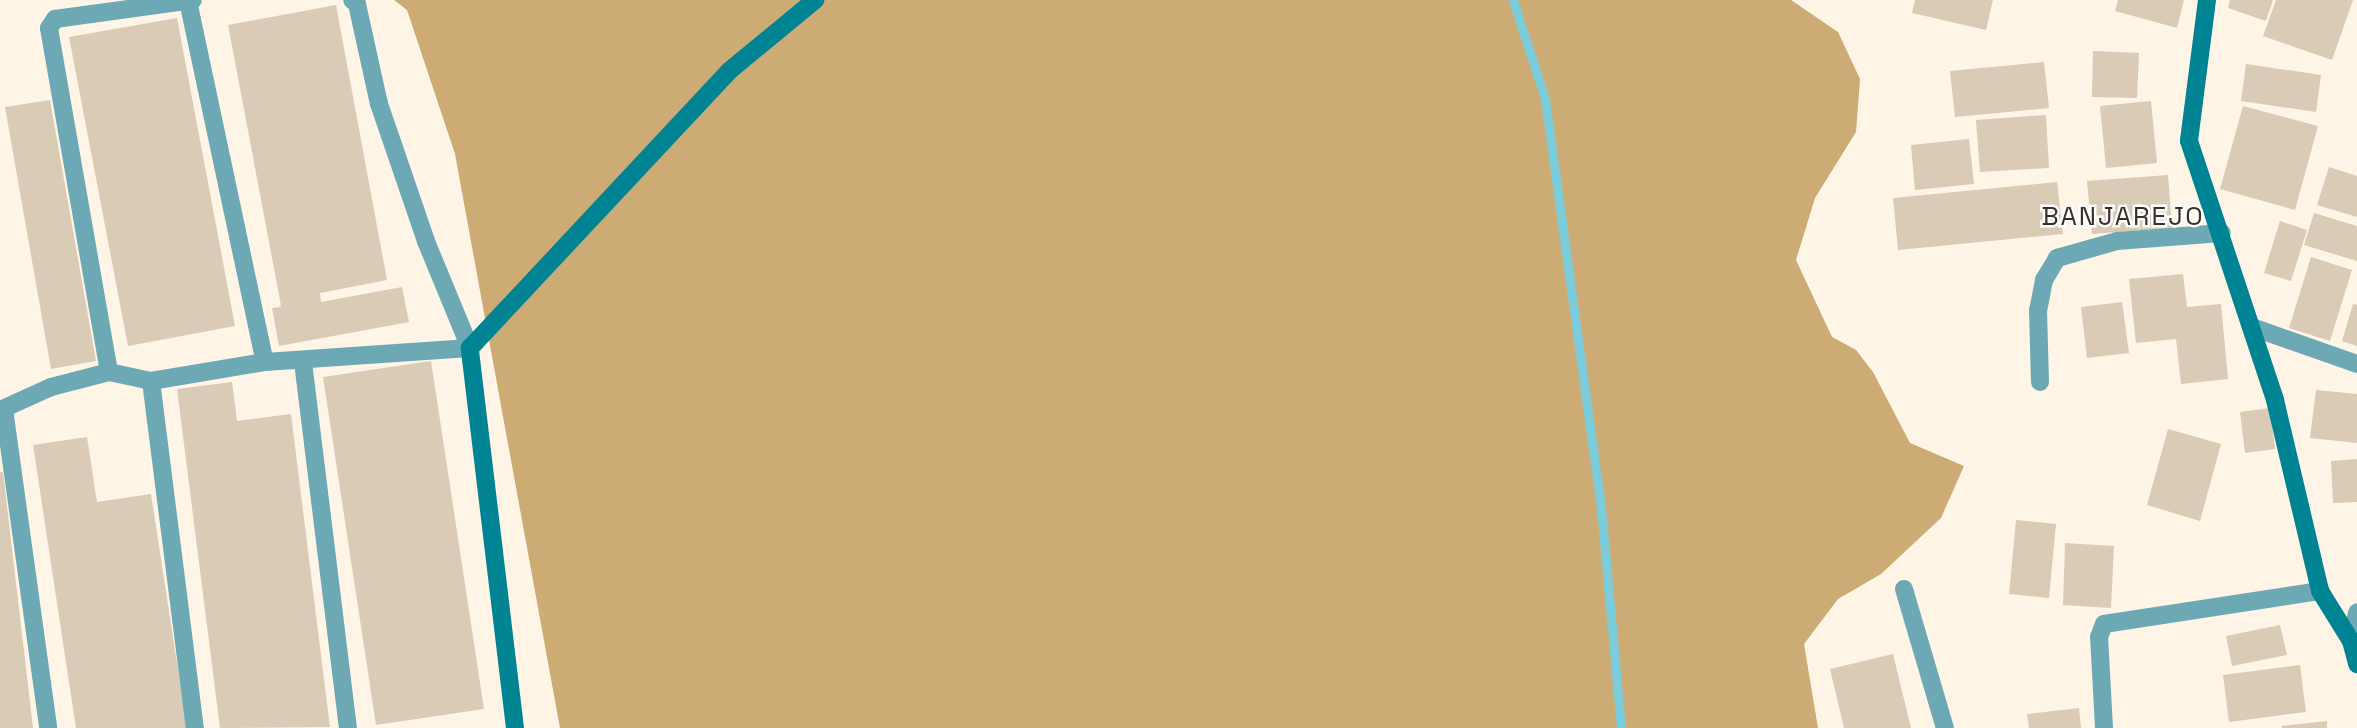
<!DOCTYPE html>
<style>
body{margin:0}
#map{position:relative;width:2357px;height:728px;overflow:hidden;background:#fef5e7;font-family:"Space Grotesk",sans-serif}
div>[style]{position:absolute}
.forest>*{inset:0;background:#ccab74}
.stream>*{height:9px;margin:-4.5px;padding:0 4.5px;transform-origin:4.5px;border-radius:4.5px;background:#7ccddb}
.building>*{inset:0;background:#d9cbb5}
.street>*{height:18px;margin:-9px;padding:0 9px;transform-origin:9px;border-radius:9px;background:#6da9b4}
.secondary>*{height:18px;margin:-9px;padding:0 9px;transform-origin:9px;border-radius:9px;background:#008393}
span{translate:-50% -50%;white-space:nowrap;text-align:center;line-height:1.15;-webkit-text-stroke:5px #fff;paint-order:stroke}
.quarter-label{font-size:26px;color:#363028;letter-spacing:2px}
</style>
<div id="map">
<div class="forest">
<div style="clip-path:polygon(394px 0,1791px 0,1838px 32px,1860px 79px,1856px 132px,1815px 198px,1796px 260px,1832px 337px,1856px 350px,1873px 372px,1910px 443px,1964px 466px,1941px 518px,1881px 574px,1838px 599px,1804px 644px,1818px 728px,560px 728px,455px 154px,407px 10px)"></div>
</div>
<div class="stream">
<div style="left:1513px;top:0;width:104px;rotate:72.1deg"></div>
<div style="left:1545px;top:99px;width:413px;rotate:82.2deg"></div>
<div style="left:1601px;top:508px;width:221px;rotate:84.8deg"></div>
</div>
<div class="building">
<div style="clip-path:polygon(1915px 0,1993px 0,1986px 30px,1912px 13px)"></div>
<div style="clip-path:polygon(2118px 0,2184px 0,2177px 28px,2115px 11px)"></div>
<div style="clip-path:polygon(2230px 0,2273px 0,2266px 21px,2228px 8px)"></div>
<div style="clip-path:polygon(2276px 0,2353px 0,2332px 60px,2263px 36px)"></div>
<div style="clip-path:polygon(336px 5px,387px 280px,320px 293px,321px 302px,402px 287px,409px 322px,279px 346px,272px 308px,281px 307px,280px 300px,228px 25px)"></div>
<div style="clip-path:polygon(177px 18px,235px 326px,128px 346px,69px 37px)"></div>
<div style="clip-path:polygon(2093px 51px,2139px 53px,2137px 98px,2092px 97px)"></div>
<div style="clip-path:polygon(2044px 62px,2049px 108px,1955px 117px,1950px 71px)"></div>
<div style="clip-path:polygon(2246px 64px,2321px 75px,2316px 112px,2241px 101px)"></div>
<div style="clip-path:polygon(50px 100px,96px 361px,51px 369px,5px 107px)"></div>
<div style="clip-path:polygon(2151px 101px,2157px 163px,2106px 168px,2100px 106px)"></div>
<div style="clip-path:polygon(2243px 106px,2318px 126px,2295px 210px,2220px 189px)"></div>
<div style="clip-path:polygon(2046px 115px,2049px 168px,1980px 172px,1976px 120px)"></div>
<div style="clip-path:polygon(1969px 139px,1974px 184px,1915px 190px,1911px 145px)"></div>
<div style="clip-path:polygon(2329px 167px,2357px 176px,2357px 217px,2317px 205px)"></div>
<div style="clip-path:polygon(2168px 175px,2172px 228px,2092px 234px,2087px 181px)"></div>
<div style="clip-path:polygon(2057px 182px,2063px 234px,1898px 250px,1893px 198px)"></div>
<div style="clip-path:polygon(2314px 213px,2357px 226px,2357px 261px,2304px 245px)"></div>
<div style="clip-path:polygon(2280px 221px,2307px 230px,2291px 281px,2264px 273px)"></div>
<div style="clip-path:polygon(2311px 257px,2352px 270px,2330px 341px,2289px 328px)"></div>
<div style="clip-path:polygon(2183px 274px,2187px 307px,2221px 304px,2228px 379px,2181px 384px,2176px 339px,2136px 343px,2129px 279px)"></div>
<div style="clip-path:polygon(2122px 302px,2129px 353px,2087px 358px,2081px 307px)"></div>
<div style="clip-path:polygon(2353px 304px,2357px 305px,2357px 346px,2342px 341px)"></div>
<div style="clip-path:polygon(431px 361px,484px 709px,376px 725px,323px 377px)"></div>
<div style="clip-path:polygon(232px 382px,237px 421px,291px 414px,330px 727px,220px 728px,177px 389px)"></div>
<div style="clip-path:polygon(2316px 390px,2357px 394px,2357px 443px,2310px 438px)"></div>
<div style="clip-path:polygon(2270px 408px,2275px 449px,2245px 453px,2240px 412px)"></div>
<div style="clip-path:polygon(2168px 429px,2221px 444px,2200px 521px,2147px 505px)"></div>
<div style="clip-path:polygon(87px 437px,97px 502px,151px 494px,187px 728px,76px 728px,33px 445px)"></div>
<div style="clip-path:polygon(2357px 459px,2357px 502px,2333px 503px,2331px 461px)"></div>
<div style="clip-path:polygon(0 472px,3px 472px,33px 728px,0 728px)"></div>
<div style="clip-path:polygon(2016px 520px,2056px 524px,2049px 598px,2009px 594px)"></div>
<div style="clip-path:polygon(2065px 543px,2114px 546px,2111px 608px,2063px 605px)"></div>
<div style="clip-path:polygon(2280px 625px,2287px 655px,2232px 666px,2226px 636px)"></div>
<div style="clip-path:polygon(1893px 654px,1911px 728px,1844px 728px,1830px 669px)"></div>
<div style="clip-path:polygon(2300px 665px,2306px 712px,2229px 722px,2223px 675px)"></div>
<div style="clip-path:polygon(2079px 708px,2081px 728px,2029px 728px,2027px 714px)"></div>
<div style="clip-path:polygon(2327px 721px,2327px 728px,2282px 728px,2282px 726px)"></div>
</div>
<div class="street">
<div style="left:188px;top:1px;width:369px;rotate:78deg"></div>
<div style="left:2252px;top:327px;width:111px;rotate:19.4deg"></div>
<div style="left:303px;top:362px;width:369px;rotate:83deg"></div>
<div style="left:109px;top:372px;width:349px;rotate:-99.9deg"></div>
<div style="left:49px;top:28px;width:11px;rotate:-56deg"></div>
<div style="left:55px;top:19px;width:139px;rotate:-7.8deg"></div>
<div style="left:151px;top:381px;width:350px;rotate:82.8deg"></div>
<div style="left:2040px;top:382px;width:71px;rotate:-91.6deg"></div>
<div style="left:2038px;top:311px;width:32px;rotate:-79deg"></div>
<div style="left:2044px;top:280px;width:26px;rotate:-59deg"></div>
<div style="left:2057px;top:258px;width:62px;rotate:-15.8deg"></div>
<div style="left:2117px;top:241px;width:105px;rotate:-4.4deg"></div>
<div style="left:4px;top:409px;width:322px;rotate:82.1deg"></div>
<div style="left:0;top:410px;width:56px;rotate:-24.3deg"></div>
<div style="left:51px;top:387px;width:60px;rotate:-14.5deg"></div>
<div style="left:109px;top:372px;width:43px;rotate:12.1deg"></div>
<div style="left:151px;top:381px;width:116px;rotate:-9.5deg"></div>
<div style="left:265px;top:362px;width:205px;rotate:-3.9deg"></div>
<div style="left:470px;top:348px;width:116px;rotate:-112.4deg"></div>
<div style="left:426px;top:241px;width:145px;rotate:-108.9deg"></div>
<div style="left:379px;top:104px;width:102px;rotate:-102.4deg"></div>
<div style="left:357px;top:4px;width:6px;rotate:-141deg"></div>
<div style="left:1904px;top:589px;width:145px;rotate:73.6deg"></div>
<div style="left:2351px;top:641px;width:29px;rotate:-78deg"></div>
<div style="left:2104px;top:728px;width:91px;rotate:-93.1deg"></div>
<div style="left:2099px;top:637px;width:14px;rotate:-69deg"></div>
<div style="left:2104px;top:624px;width:219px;rotate:-8.7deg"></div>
</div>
<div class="secondary">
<div style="left:2207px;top:0;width:142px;rotate:97.3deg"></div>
<div style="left:2189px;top:141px;width:273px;rotate:71.6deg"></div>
<div style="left:2275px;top:400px;width:196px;rotate:76.7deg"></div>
<div style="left:2320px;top:591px;width:59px;rotate:58.2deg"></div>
<div style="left:2351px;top:641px;width:24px;rotate:75deg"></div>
<div style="left:515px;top:728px;width:383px;rotate:-96.8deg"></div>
<div style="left:470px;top:348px;width:379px;rotate:-46.9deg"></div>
<div style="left:729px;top:71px;width:112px;rotate:-39.5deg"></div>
</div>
<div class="quarter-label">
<span style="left:2123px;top:217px">BANJAREJO</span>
</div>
</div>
